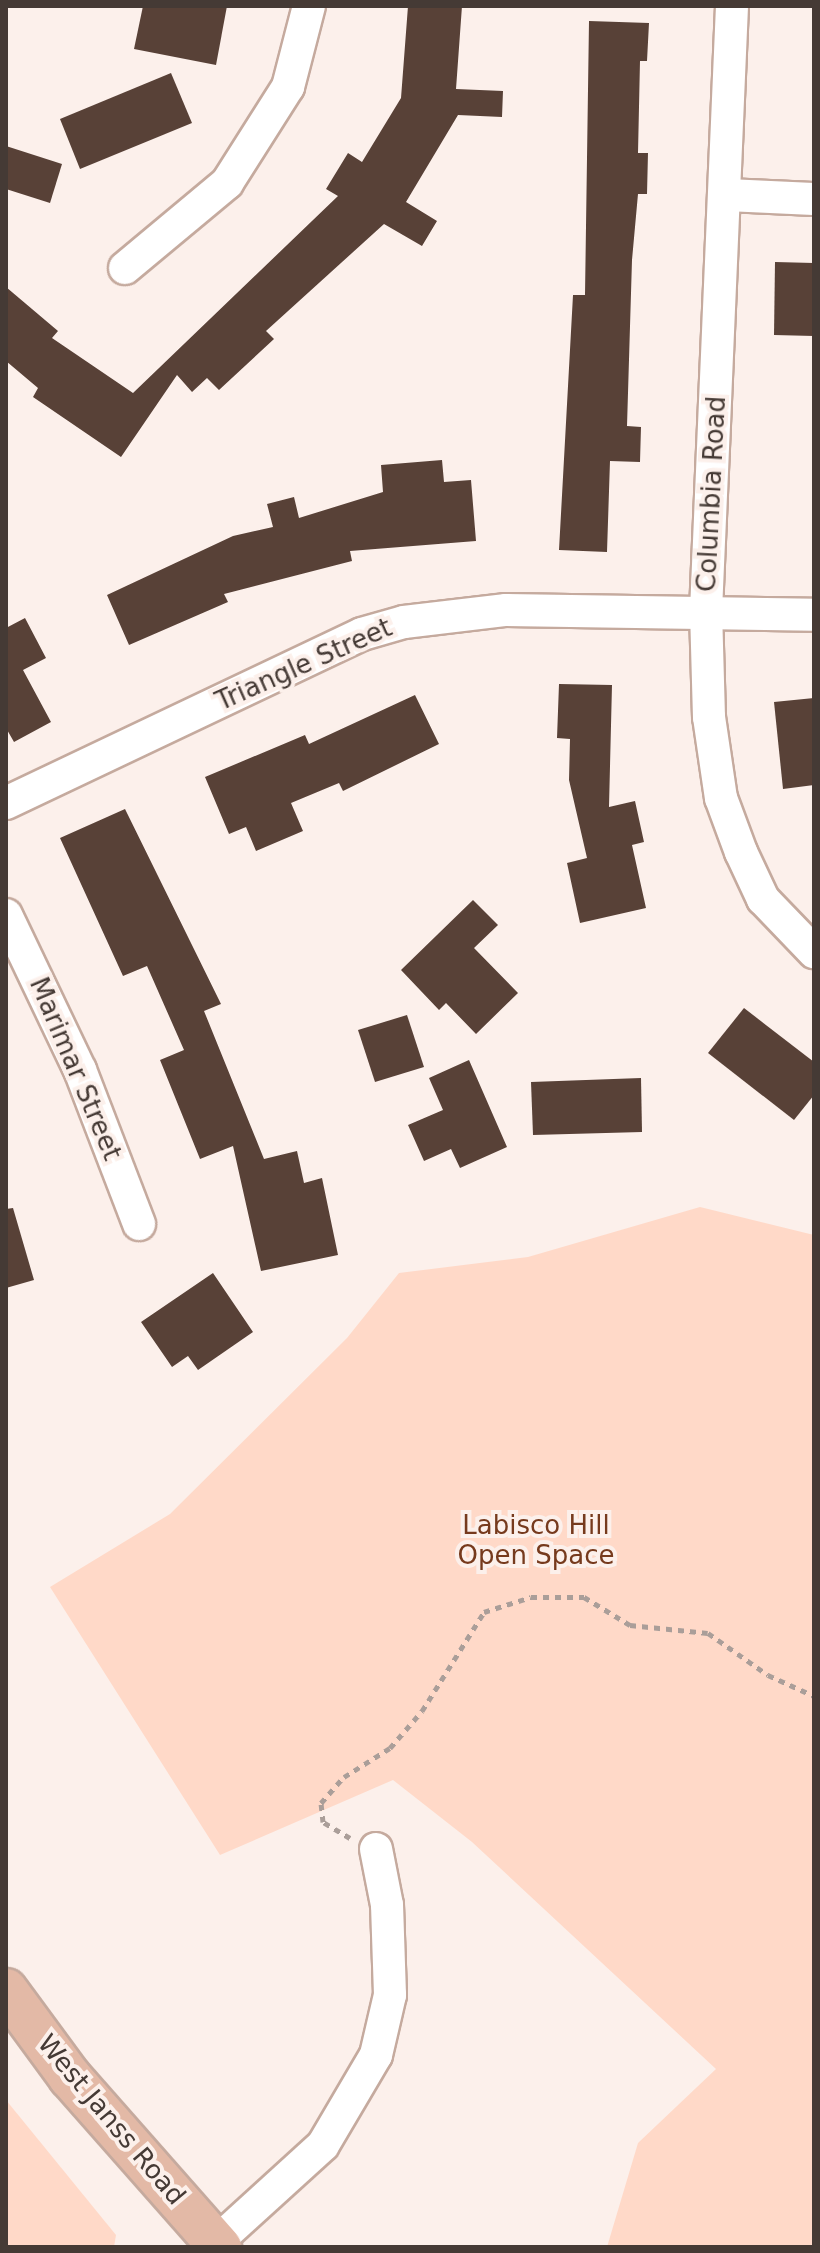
<!DOCTYPE html>
<style>
body{margin:0}
#map{position:relative;width:820px;height:2253px;overflow:hidden;background:#fcf0eb;font-family:"DejaVu Sans",sans-serif}
div>[style]{position:absolute}
.green>*{inset:0;background:#ffd9c8}
.building>*{inset:0;background:#584137}
.path>*{height:5px;margin-top:-2.5px;transform-origin:0;background:repeating-linear-gradient(90deg,#aa9e99 0 6px,transparent 0 12px)}
.roads{filter:drop-shadow(2px 0 #c5aa9e) drop-shadow(-2px 0 #c5aa9e) drop-shadow(0 2px #c5aa9e) drop-shadow(0 -2px #c5aa9e)}
.minor>*{height:32px;margin:-16px;padding:0 16px;transform-origin:16px;border-radius:16px;background:#fff}
.major>*{height:42px;margin:-21px;padding:0 21px;transform-origin:21px;border-radius:21px;background:#e3b9a6}
span{translate:-50% -50%;white-space:nowrap;text-align:center;line-height:1.15;-webkit-text-stroke:8px #fcf0eb;paint-order:stroke}
.street-label{font-size:26px;color:#453a35}
.park-label{font-size:26px;color:#763a1d}
.frame{position:absolute;inset:0;border:8px solid #453a35;pointer-events:none}
</style>
<div id="map">
<div class="green">
<div style="clip-path:polygon(700px 1207px,814px 1235px,814px 2247px,607px 2247px,638px 2143px,716px 2069px,472px 1842px,393px 1780px,220px 1855px,50px 1587px,170px 1514px,347px 1338px,399px 1273px,528px 1257px)"></div>
<div style="clip-path:polygon(6px 2100px,116px 2235px,114px 2247px,6px 2247px)"></div>
</div>
<div class="building">
<div style="clip-path:polygon(143px 6px,227px 6px,216px 65px,134px 49px)"></div>
<div style="clip-path:polygon(408px 6px,462px 6px,456px 89px,503px 91px,502px 117px,458px 115px,406px 202px,437px 221px,422px 246px,384px 224px,266px 331px,274px 339px,219px 390px,207px 378px,192px 392px,177px 375px,121px 457px,33px 397px,38px 388px,6px 361px,6px 287px,58px 331px,52px 338px,133px 393px,338px 196px,326px 189px,348px 153px,362px 162px,401px 98px)"></div>
<div style="clip-path:polygon(589px 21px,649px 23px,647px 61px,640px 61px,638px 153px,648px 153px,647px 194px,638px 194px,632px 260px,627px 426px,641px 427px,640px 462px,610px 461px,607px 552px,559px 550px,573px 295px,585px 295px)"></div>
<div style="clip-path:polygon(171px 73px,192px 123px,80px 169px,60px 119px)"></div>
<div style="clip-path:polygon(6px 146px,62px 164px,50px 203px,6px 189px)"></div>
<div style="clip-path:polygon(775px 262px,814px 263px,814px 336px,774px 335px)"></div>
<div style="clip-path:polygon(442px 460px,444px 482px,471px 480px,476px 541px,350px 551px,352px 561px,224px 594px,228px 602px,129px 645px,107px 595px,233px 536px,273px 527px,267px 504px,294px 497px,299px 518px,383px 492px,381px 465px)"></div>
<div style="clip-path:polygon(25px 618px,46px 658px,23px 670px,51px 722px,14px 742px,6px 728px,6px 628px)"></div>
<div style="clip-path:polygon(559px 684px,612px 685px,609px 807px,635px 801px,644px 842px,632px 845px,646px 908px,580px 923px,567px 863px,587px 858px,569px 780px,570px 739px,557px 738px)"></div>
<div style="clip-path:polygon(415px 695px,439px 744px,343px 791px,339px 783px,291px 803px,303px 831px,256px 851px,246px 827px,229px 834px,205px 777px,305px 735px,309px 744px)"></div>
<div style="clip-path:polygon(814px 698px,814px 785px,783px 789px,774px 702px)"></div>
<div style="clip-path:polygon(125px 809px,221px 1004px,204px 1011px,264px 1159px,297px 1151px,304px 1183px,322px 1178px,338px 1255px,261px 1271px,233px 1146px,200px 1159px,160px 1060px,184px 1050px,147px 966px,123px 976px,60px 838px)"></div>
<div style="clip-path:polygon(473px 900px,498px 925px,474px 948px,518px 993px,476px 1034px,446px 1003px,439px 1010px,401px 970px)"></div>
<div style="clip-path:polygon(744px 1008px,814px 1062px,814px 1095px,794px 1120px,708px 1053px)"></div>
<div style="clip-path:polygon(407px 1015px,424px 1067px,375px 1082px,358px 1030px)"></div>
<div style="clip-path:polygon(469px 1060px,507px 1147px,460px 1168px,451px 1149px,424px 1161px,408px 1125px,443px 1110px,429px 1078px)"></div>
<div style="clip-path:polygon(641px 1078px,642px 1132px,533px 1135px,531px 1082px)"></div>
<div style="clip-path:polygon(13px 1208px,34px 1280px,6px 1288px,6px 1209px)"></div>
<div style="clip-path:polygon(213px 1273px,253px 1332px,198px 1370px,188px 1356px,172px 1367px,141px 1322px)"></div>
</div>
<div class="path">
<div style="left:350px;top:1838px;width:31px;rotate:-149deg"></div>
<div style="left:323px;top:1822px;width:19px;rotate:-96deg"></div>
<div style="left:321px;top:1803px;width:35px;rotate:-49deg"></div>
<div style="left:344px;top:1777px;width:54px;rotate:-32.2deg"></div>
<div style="left:390px;top:1748px;width:49px;rotate:-49.1deg"></div>
<div style="left:422px;top:1711px;width:117px;rotate:-57.9deg"></div>
<div style="left:484px;top:1612px;width:49px;rotate:-17.7deg"></div>
<div style="left:531px;top:1597px;width:53px"></div>
<div style="left:584px;top:1597px;width:54px;rotate:31.3deg"></div>
<div style="left:630px;top:1625px;width:78px;rotate:5.9deg"></div>
<div style="left:708px;top:1633px;width:73px;rotate:35deg"></div>
<div style="left:768px;top:1675px;width:51px;rotate:24.5deg"></div>
</div>
<div class="roads">
<div class="minor">
<div style="left:732px;top:6px;width:605px;rotate:92.46deg"></div>
<div style="left:706px;top:610px;width:107px;rotate:88.4deg"></div>
<div style="left:709px;top:717px;width:82px;rotate:81.6deg"></div>
<div style="left:721px;top:798px;width:58px;rotate:69.7deg"></div>
<div style="left:741px;top:852px;width:52px;rotate:64.9deg"></div>
<div style="left:763px;top:899px;width:74px;rotate:46.1deg"></div>
<div style="left:727px;top:195px;width:87px;rotate:2.6deg"></div>
<div style="left:125px;top:268px;width:133px;rotate:-39.8deg"></div>
<div style="left:227px;top:183px;width:114px;rotate:-57.6deg"></div>
<div style="left:288px;top:87px;width:84px;rotate:-75.5deg"></div>
<div style="left:6px;top:803px;width:394px;rotate:-25.4deg"></div>
<div style="left:362px;top:634px;width:44px;rotate:-15.9deg"></div>
<div style="left:404px;top:622px;width:103px;rotate:-6.7deg"></div>
<div style="left:506px;top:610px;width:308px;rotate:0.9deg"></div>
<div style="left:6px;top:915px;width:172px;rotate:64.5deg"></div>
<div style="left:80px;top:1070px;width:165px;rotate:69deg"></div>
<div style="left:211px;top:2247px;width:151px;rotate:-42.3deg"></div>
<div style="left:323px;top:2145px;width:104px;rotate:-59.5deg"></div>
<div style="left:376px;top:2055px;width:62px;rotate:-76.9deg"></div>
<div style="left:390px;top:1995px;width:90px;rotate:-91.9deg"></div>
<div style="left:387px;top:1905px;width:57px;rotate:-101.1deg"></div>
</div>
<div class="major">
<div style="left:6px;top:1990px;width:108px;rotate:53.7deg"></div>
<div style="left:70px;top:2077px;width:227px;rotate:48.6deg"></div>
</div>
</div>
<div class="street-label">
<span style="left:712px;top:494px;rotate:-87deg">Columbia Road</span>
<span style="left:304px;top:665px;rotate:-24deg">Triangle Street</span>
<span style="left:75px;top:1069px;rotate:67deg">Marimar Street</span>
<span style="left:111px;top:2120px;rotate:50deg">West Janss Road</span>
</div>
<div class="park-label">
<span style="left:536px;top:1541px">Labisco Hill<br>Open Space</span>
</div>
<div class="frame"></div>
</div>
